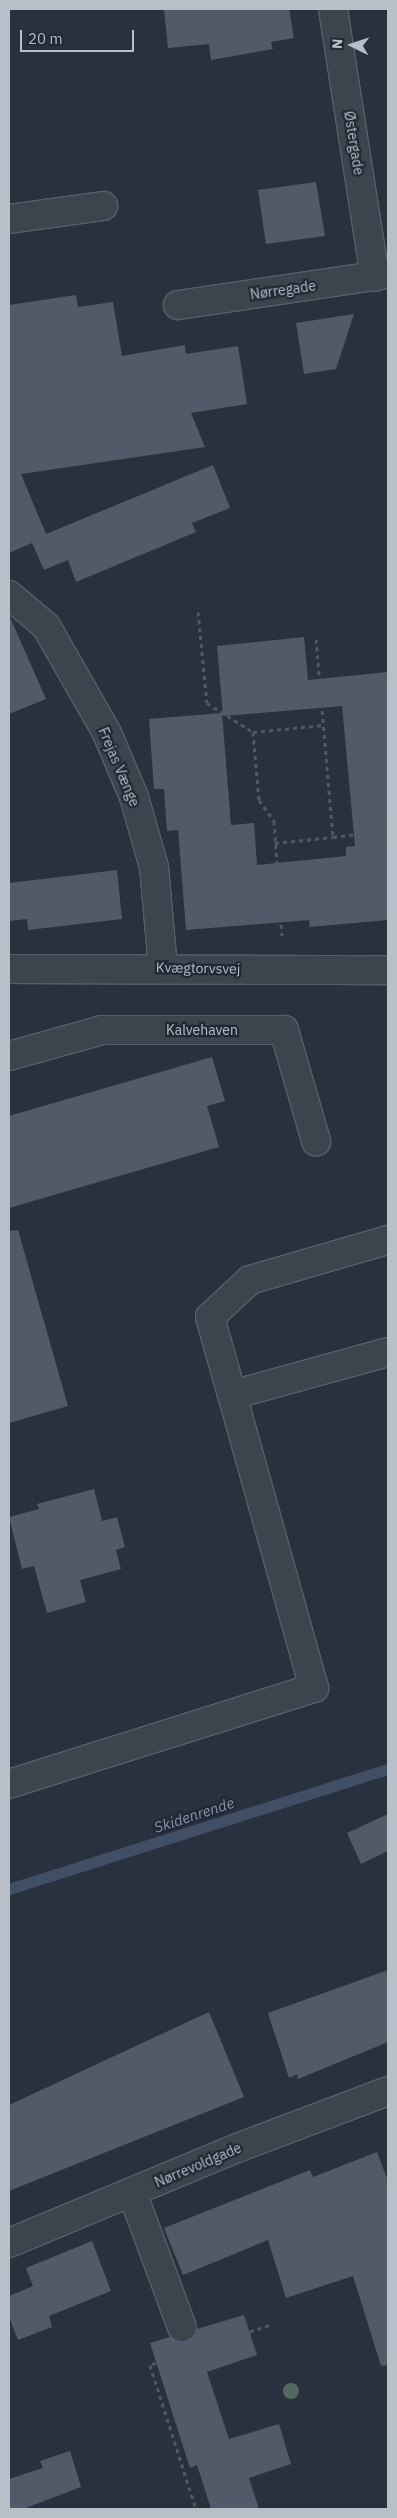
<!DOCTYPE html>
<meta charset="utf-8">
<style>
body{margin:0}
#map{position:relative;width:397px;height:2518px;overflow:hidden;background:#29313e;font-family:"IBM Plex Sans",sans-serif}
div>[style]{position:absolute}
.stream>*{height:11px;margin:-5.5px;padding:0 5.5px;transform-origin:5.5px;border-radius:5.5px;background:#404f65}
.building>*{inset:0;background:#525a69}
.path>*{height:3px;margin-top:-1.5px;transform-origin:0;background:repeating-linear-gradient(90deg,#4b5b5e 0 4px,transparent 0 8px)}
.roads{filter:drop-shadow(1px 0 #575e69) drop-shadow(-1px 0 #575e69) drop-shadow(0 1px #575e69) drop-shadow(0 -1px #575e69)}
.minor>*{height:28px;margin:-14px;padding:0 14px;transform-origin:14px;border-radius:14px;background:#3c444e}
.trees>*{width:16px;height:16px;margin:-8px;border-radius:50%;background:#526960}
span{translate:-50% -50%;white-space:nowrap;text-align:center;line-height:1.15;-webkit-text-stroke:4.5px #212834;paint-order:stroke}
.street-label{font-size:14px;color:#b9bfc9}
.water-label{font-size:15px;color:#8495ad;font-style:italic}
.frame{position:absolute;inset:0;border:10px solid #b9bfc9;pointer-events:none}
.north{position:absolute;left:327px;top:20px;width:50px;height:50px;-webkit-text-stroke:4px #212834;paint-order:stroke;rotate:274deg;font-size:14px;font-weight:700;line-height:20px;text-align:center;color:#b9bfc9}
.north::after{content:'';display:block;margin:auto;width:18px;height:22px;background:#b9bfc9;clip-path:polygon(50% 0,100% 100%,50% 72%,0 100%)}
.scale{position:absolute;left:20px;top:30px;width:114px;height:22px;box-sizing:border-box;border:2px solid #b9bfc9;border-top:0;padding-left:6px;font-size:15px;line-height:18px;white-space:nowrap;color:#b9bfc9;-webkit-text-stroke:4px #212834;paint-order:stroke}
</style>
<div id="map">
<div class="stream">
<div style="left:9px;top:1889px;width:398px;rotate:-17.6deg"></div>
</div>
<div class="building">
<div style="clip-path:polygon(164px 9px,289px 9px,294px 38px,271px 42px,273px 49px,211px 60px,209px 44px,168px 48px)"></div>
<div style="clip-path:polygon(316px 182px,325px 236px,266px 244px,258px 190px)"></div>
<div style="clip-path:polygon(76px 295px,78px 307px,113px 302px,122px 356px,185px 345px,186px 354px,238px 346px,247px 404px,191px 413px,205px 447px,21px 474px,46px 534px,213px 465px,230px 508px,192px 523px,196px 532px,76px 582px,68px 560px,44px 570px,32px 543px,9px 553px,9px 305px)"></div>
<div style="clip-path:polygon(354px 314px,336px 369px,304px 374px,296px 323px)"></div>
<div style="clip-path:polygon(9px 615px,46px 699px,9px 714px)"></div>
<div style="clip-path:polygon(304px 637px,308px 680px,388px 672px,388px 920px,310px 927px,309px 920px,186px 930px,178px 830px,167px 831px,164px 789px,154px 789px,149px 719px,222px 713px,231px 825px,254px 823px,257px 865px,346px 856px,346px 847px,355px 846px,342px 706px,223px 716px,217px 646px)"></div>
<div style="clip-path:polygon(117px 870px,122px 919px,28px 930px,27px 919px,9px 921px,9px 883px)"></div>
<div style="clip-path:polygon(212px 1057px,225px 1101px,207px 1106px,219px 1147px,9px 1208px,9px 1116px)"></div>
<div style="clip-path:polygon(18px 1230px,68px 1406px,9px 1423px,9px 1231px)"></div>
<div style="clip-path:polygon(94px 1489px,102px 1521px,117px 1517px,125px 1547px,116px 1550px,121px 1569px,80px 1580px,86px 1602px,47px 1613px,34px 1566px,22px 1569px,9px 1517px,39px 1509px,37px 1504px)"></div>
<div style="clip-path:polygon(388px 1814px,388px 1851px,361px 1864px,347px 1833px)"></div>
<div style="clip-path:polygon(388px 1970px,388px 2042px,298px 2079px,297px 2074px,289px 2078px,268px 2013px)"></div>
<div style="clip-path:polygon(209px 2012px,244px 2097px,9px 2191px,9px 2105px)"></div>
<div style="clip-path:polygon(377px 2152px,388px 2181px,388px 2365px,381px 2366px,353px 2276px,286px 2298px,268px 2240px,183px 2275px,164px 2228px,310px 2170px,313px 2177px)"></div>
<div style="clip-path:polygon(92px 2241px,111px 2291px,49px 2316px,52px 2327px,18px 2340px,9px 2317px,9px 2296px,33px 2286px,26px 2268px)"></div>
<div style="clip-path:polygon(244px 2315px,257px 2355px,207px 2372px,229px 2439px,279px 2424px,291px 2464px,249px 2478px,259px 2509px,211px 2509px,197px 2465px,190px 2468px,150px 2343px,170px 2337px,179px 2342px,187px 2342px,197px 2329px)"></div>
<div style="clip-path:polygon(70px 2451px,81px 2487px,23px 2509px,9px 2509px,9px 2479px,43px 2468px,40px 2461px)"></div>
</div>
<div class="path">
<div style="left:198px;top:612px;width:91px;rotate:84.4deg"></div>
<div style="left:207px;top:703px;width:54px;rotate:32.2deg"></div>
<div style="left:253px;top:732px;width:68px;rotate:85deg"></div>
<div style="left:259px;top:800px;width:26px;rotate:54deg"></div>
<div style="left:274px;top:821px;width:115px;rotate:86deg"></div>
<div style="left:316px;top:639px;width:199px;rotate:85.1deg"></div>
<div style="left:333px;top:837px;width:55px;rotate:-7.3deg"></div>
<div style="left:253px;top:732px;width:71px;rotate:-5.6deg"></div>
<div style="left:275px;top:843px;width:58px;rotate:-5.9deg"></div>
<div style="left:212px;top:2344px;width:64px;rotate:-18.2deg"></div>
<div style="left:171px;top:2358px;width:22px;rotate:162deg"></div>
<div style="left:150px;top:2365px;width:151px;rotate:72.3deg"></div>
</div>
<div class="roads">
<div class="minor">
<div style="left:333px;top:9px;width:271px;rotate:81.1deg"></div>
<div style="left:9px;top:219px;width:95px;rotate:-7.9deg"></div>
<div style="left:178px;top:305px;width:212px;rotate:-8.4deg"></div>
<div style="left:9px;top:595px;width:48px;rotate:40deg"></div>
<div style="left:46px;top:626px;width:121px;rotate:60.3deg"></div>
<div style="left:106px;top:731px;width:72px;rotate:67deg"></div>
<div style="left:134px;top:797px;width:73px;rotate:74.1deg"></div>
<div style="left:154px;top:867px;width:101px;rotate:84.9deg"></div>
<div style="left:9px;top:969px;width:379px;rotate:0.2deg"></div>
<div style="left:9px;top:1056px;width:97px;rotate:-15.6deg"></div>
<div style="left:102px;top:1030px;width:182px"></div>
<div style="left:284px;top:1030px;width:116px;rotate:73.9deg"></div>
<div style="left:232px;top:1395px;width:81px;rotate:-105.8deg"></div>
<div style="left:210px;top:1317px;width:54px;rotate:-42.8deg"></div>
<div style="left:250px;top:1280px;width:144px;rotate:-16.2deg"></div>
<div style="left:9px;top:1784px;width:320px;rotate:-17.5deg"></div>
<div style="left:314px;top:1688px;width:304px;rotate:-105.6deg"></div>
<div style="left:232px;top:1395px;width:162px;rotate:-15.4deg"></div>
<div style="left:132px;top:2192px;width:144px;rotate:69.7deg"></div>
<div style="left:9px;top:2243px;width:250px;rotate:-22.6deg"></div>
<div style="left:240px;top:2147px;width:158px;rotate:-20.7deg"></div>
</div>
</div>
<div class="trees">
<div style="left:291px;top:2391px"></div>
</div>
<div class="street-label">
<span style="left:354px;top:143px;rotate:81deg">Østergade</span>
<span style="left:283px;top:290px;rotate:-8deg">Nørregade</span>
<span style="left:119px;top:767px;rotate:67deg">Frejas Vænge</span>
<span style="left:198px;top:968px;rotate:1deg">Kvægtorvsvej</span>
<span style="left:202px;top:1030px">Kalvehaven</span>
<span style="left:198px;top:2165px;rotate:-23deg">Nørrevoldgade</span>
</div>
<div class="water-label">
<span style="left:194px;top:1815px;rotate:-18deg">Skidenrende</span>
</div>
<div class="frame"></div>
<div class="north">N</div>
<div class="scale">20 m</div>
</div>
